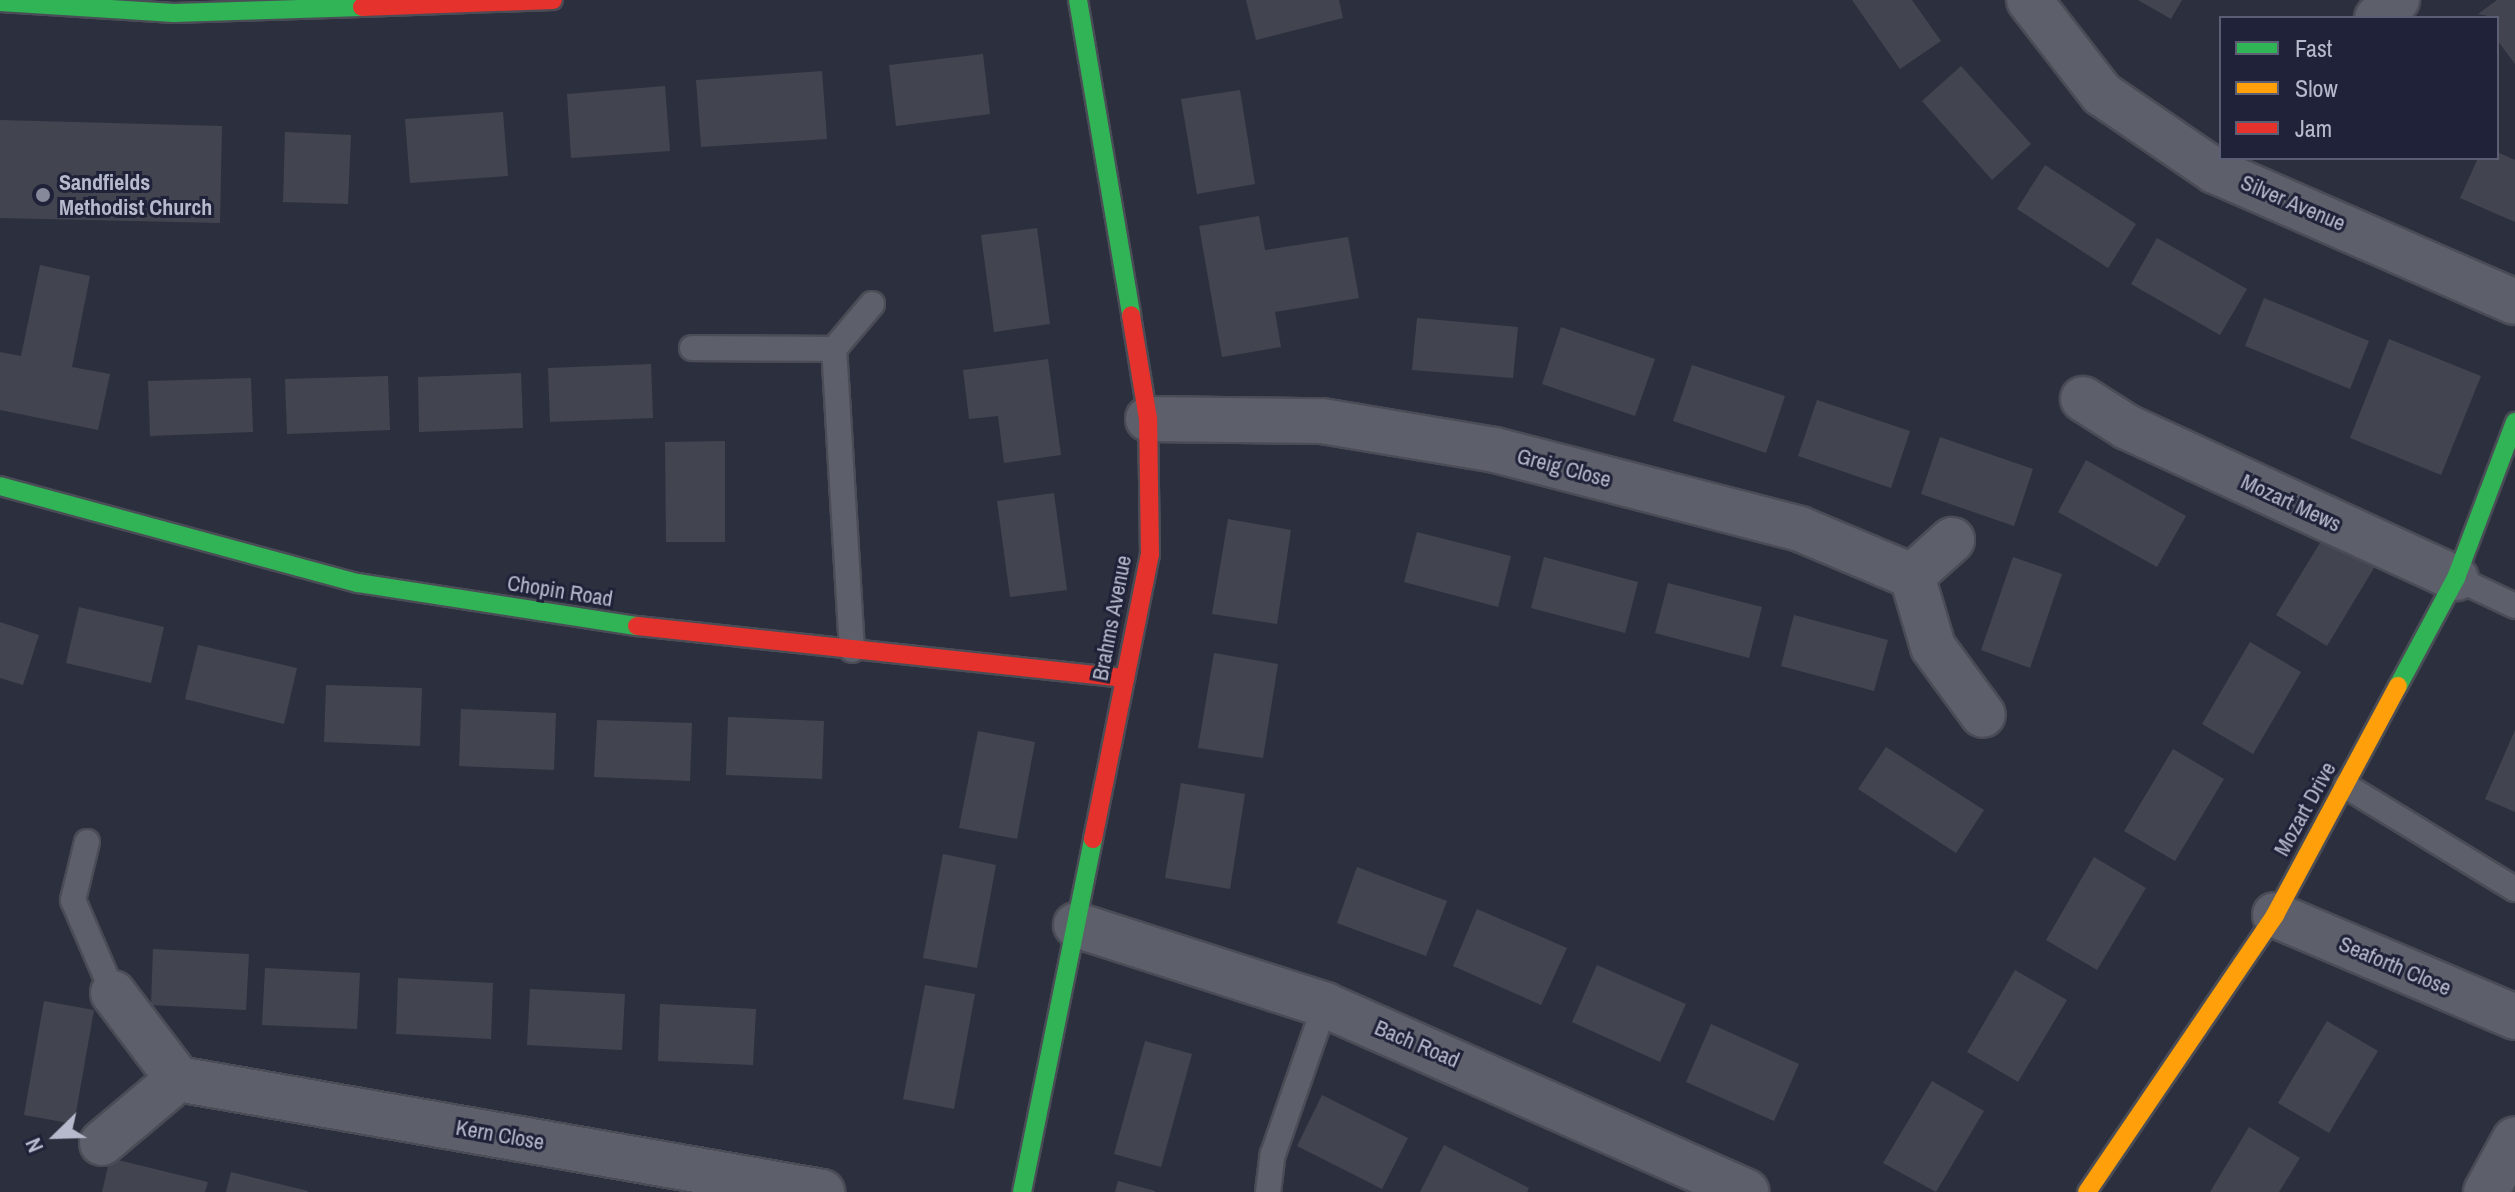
<!DOCTYPE html>
<style>
body{margin:0}
#map{position:relative;width:2515px;height:1192px;overflow:hidden;background:#2c2f3d;font-family:"Archivo Narrow",sans-serif}
div>[style]{position:absolute}
.building>*{inset:0;background:#424550}
.roads{filter:drop-shadow(2px 0 #4a4c56) drop-shadow(-2px 0 #4a4c56) drop-shadow(0 2px #4a4c56) drop-shadow(0 -2px #4a4c56)}
.lane>*{height:24px;margin:-12px;padding:0 12px;transform-origin:12px;border-radius:12px;background:#5d5f6a}
.street>*{height:44px;margin:-22px;padding:0 22px;transform-origin:22px;border-radius:22px;background:#5d5f6a}
.fast>*{height:18px;margin:-9px;padding:0 9px;transform-origin:9px;border-radius:9px;background:#30b455}
.slow>*{height:18px;margin:-9px;padding:0 9px;transform-origin:9px;border-radius:9px;background:#ff9f0a}
.jam>*{height:18px;margin:-9px;padding:0 9px;transform-origin:9px;border-radius:9px;background:#e5322d}
.dots>*{width:22px;height:22px;translate:-50% -50%;box-sizing:border-box;border:4px solid #1f2238;border-radius:50%}
span{translate:-50% -50%;white-space:nowrap;text-align:center;line-height:1.15;-webkit-text-stroke:6px #1f2238;paint-order:stroke}
.poi-label{font-size:22px;color:#b7bacc;font-weight:700}
.left{translate:0 -50%;text-align:left}
.street-label{font-size:22px;color:#b7bacc}
.legend{position:absolute;left:2219px;top:16px;width:280px;height:144px;box-sizing:border-box;background:#1f2238;border:2px solid #5c5f73;margin:0;padding:10px 14px;list-style:none;font-size:24px;color:#b7bacc}
.legend li{display:flex;align-items:center;gap:16px;height:40px}
.legend b{width:40px;border:2px solid #5c5f73}
.north{position:absolute;left:16px;top:1096px;width:80px;height:80px;-webkit-text-stroke:6px #1f2238;paint-order:stroke;rotate:247deg;font-size:22px;font-weight:700;line-height:32px;text-align:center;color:#b7bacc}
.north::after{content:'';display:block;margin:auto;width:28px;height:36px;background:#b7bacc;clip-path:polygon(50% 0,100% 100%,50% 72%,0 100%)}
</style>
<div id="map">
<div class="building">
<div style="clip-path:polygon(1246px 0,1339px 0,1343px 18px,1256px 40px)"></div>
<div style="clip-path:polygon(1852px 0,1912px 0,1941px 41px,1900px 69px)"></div>
<div style="clip-path:polygon(2138px 0,2182px 0,2171px 19px)"></div>
<div style="clip-path:polygon(2497px 0,2515px 0,2515px 64px,2497px 40px,2497px 18px,2478px 14px)"></div>
<div style="clip-path:polygon(983px 54px,990px 114px,896px 126px,889px 65px)"></div>
<div style="clip-path:polygon(1961px 66px,2031px 144px,1992px 180px,1922px 101px)"></div>
<div style="clip-path:polygon(822px 71px,827px 139px,701px 147px,696px 80px)"></div>
<div style="clip-path:polygon(665px 86px,670px 151px,571px 158px,567px 94px)"></div>
<div style="clip-path:polygon(1240px 90px,1255px 184px,1197px 194px,1181px 99px)"></div>
<div style="clip-path:polygon(503px 112px,508px 176px,410px 183px,405px 119px)"></div>
<div style="clip-path:polygon(0 120px,222px 126px,220px 223px,0 218px)"></div>
<div style="clip-path:polygon(285px 132px,351px 135px,348px 204px,283px 202px)"></div>
<div style="clip-path:polygon(2497px 152px,2515px 160px,2515px 222px,2460px 198px,2478px 158px,2497px 158px)"></div>
<div style="clip-path:polygon(2045px 165px,2136px 224px,2108px 268px,2017px 209px)"></div>
<div style="clip-path:polygon(1259px 216px,1265px 250px,1348px 237px,1359px 298px,1275px 312px,1281px 347px,1222px 357px,1199px 226px)"></div>
<div style="clip-path:polygon(1037px 228px,1050px 324px,994px 332px,981px 235px)"></div>
<div style="clip-path:polygon(2157px 238px,2247px 289px,2220px 335px,2131px 284px)"></div>
<div style="clip-path:polygon(40px 265px,90px 276px,72px 367px,110px 374px,98px 430px,0 410px,0 352px,21px 356px)"></div>
<div style="clip-path:polygon(2264px 298px,2369px 341px,2350px 389px,2245px 346px)"></div>
<div style="clip-path:polygon(1417px 318px,1518px 327px,1513px 378px,1412px 370px)"></div>
<div style="clip-path:polygon(1561px 327px,1655px 359px,1635px 416px,1542px 384px)"></div>
<div style="clip-path:polygon(2389px 339px,2481px 376px,2441px 475px,2350px 438px)"></div>
<div style="clip-path:polygon(1048px 359px,1061px 455px,1004px 463px,998px 416px,969px 419px,963px 370px)"></div>
<div style="clip-path:polygon(651px 364px,653px 418px,550px 422px,548px 368px)"></div>
<div style="clip-path:polygon(1692px 365px,1785px 396px,1766px 453px,1673px 421px)"></div>
<div style="clip-path:polygon(521px 373px,523px 428px,419px 432px,418px 377px)"></div>
<div style="clip-path:polygon(388px 376px,390px 430px,287px 434px,285px 379px)"></div>
<div style="clip-path:polygon(251px 378px,253px 432px,150px 436px,148px 381px)"></div>
<div style="clip-path:polygon(1817px 400px,1910px 431px,1891px 488px,1798px 456px)"></div>
<div style="clip-path:polygon(1940px 437px,2033px 469px,2014px 526px,1921px 494px)"></div>
<div style="clip-path:polygon(725px 441px,725px 542px,666px 542px,665px 442px)"></div>
<div style="clip-path:polygon(2086px 460px,2186px 516px,2157px 567px,2058px 512px)"></div>
<div style="clip-path:polygon(1054px 493px,1067px 590px,1010px 597px,997px 501px)"></div>
<div style="clip-path:polygon(1228px 519px,1291px 530px,1277px 624px,1212px 614px)"></div>
<div style="clip-path:polygon(1417px 532px,1511px 556px,1498px 607px,1404px 582px)"></div>
<div style="clip-path:polygon(2326px 533px,2377px 563px,2327px 646px,2276px 615px)"></div>
<div style="clip-path:polygon(1544px 557px,1638px 582px,1625px 633px,1531px 608px)"></div>
<div style="clip-path:polygon(2013px 557px,2062px 574px,2030px 668px,1981px 650px)"></div>
<div style="clip-path:polygon(1668px 583px,1762px 607px,1749px 658px,1655px 633px)"></div>
<div style="clip-path:polygon(79px 607px,164px 627px,151px 683px,66px 663px)"></div>
<div style="clip-path:polygon(1794px 615px,1888px 640px,1874px 691px,1781px 666px)"></div>
<div style="clip-path:polygon(0 622px,39px 635px,23px 685px,0 678px)"></div>
<div style="clip-path:polygon(2250px 642px,2301px 672px,2253px 754px,2202px 724px)"></div>
<div style="clip-path:polygon(198px 645px,297px 668px,284px 724px,185px 699px)"></div>
<div style="clip-path:polygon(1214px 653px,1278px 664px,1263px 758px,1198px 748px)"></div>
<div style="clip-path:polygon(326px 685px,422px 688px,420px 746px,324px 742px)"></div>
<div style="clip-path:polygon(461px 709px,556px 713px,554px 770px,459px 766px)"></div>
<div style="clip-path:polygon(728px 717px,824px 721px,822px 779px,726px 775px)"></div>
<div style="clip-path:polygon(597px 720px,692px 723px,690px 781px,594px 777px)"></div>
<div style="clip-path:polygon(2515px 730px,2515px 812px,2485px 799px)"></div>
<div style="clip-path:polygon(978px 731px,1035px 742px,1017px 839px,959px 828px)"></div>
<div style="clip-path:polygon(1886px 747px,1984px 810px,1956px 853px,1858px 789px)"></div>
<div style="clip-path:polygon(2173px 749px,2224px 779px,2175px 861px,2124px 831px)"></div>
<div style="clip-path:polygon(1181px 783px,1245px 794px,1230px 889px,1165px 878px)"></div>
<div style="clip-path:polygon(943px 854px,996px 865px,977px 968px,923px 958px)"></div>
<div style="clip-path:polygon(2094px 857px,2146px 888px,2097px 970px,2046px 940px)"></div>
<div style="clip-path:polygon(1357px 867px,1447px 901px,1426px 956px,1337px 923px)"></div>
<div style="clip-path:polygon(1477px 909px,1567px 948px,1541px 1005px,1453px 966px)"></div>
<div style="clip-path:polygon(153px 949px,249px 954px,246px 1010px,151px 1005px)"></div>
<div style="clip-path:polygon(1597px 965px,1686px 1004px,1660px 1062px,1572px 1022px)"></div>
<div style="clip-path:polygon(265px 968px,360px 973px,357px 1029px,262px 1025px)"></div>
<div style="clip-path:polygon(2015px 970px,2067px 1000px,2018px 1082px,1967px 1052px)"></div>
<div style="clip-path:polygon(398px 978px,493px 983px,491px 1039px,396px 1034px)"></div>
<div style="clip-path:polygon(925px 985px,975px 994px,954px 1109px,903px 1099px)"></div>
<div style="clip-path:polygon(530px 989px,625px 994px,622px 1050px,527px 1045px)"></div>
<div style="clip-path:polygon(44px 1001px,94px 1010px,74px 1124px,24px 1115px)"></div>
<div style="clip-path:polygon(660px 1004px,756px 1009px,753px 1065px,658px 1061px)"></div>
<div style="clip-path:polygon(2327px 1021px,2378px 1051px,2329px 1133px,2278px 1103px)"></div>
<div style="clip-path:polygon(1711px 1024px,1799px 1064px,1774px 1121px,1686px 1082px)"></div>
<div style="clip-path:polygon(1145px 1041px,1192px 1054px,1161px 1167px,1114px 1154px)"></div>
<div style="clip-path:polygon(1932px 1081px,1984px 1111px,1936px 1192px,1883px 1163px)"></div>
<div style="clip-path:polygon(1322px 1095px,1408px 1138px,1382px 1189px,1297px 1146px)"></div>
<div style="clip-path:polygon(2249px 1127px,2300px 1158px,2279px 1192px,2210px 1192px)"></div>
<div style="clip-path:polygon(1444px 1145px,1529px 1188px,1527px 1192px,1420px 1192px)"></div>
<div style="clip-path:polygon(110px 1158px,208px 1182px,205px 1192px,102px 1192px)"></div>
<div style="clip-path:polygon(231px 1172px,308px 1191px,308px 1192px,226px 1192px)"></div>
<div style="clip-path:polygon(1118px 1181px,1155px 1191px,1155px 1192px,1115px 1192px)"></div>
</div>
<div class="roads">
<div class="lane">
<div style="left:692px;top:348px;width:142px;rotate:0.4deg"></div>
<div style="left:2456px;top:578px;width:65px;rotate:25.4deg"></div>
<div style="left:852px;top:650px;width:302px;rotate:-93.4deg"></div>
<div style="left:834px;top:349px;width:59px;rotate:-49.8deg"></div>
<div style="left:2346px;top:786px;width:198px;rotate:31.4deg"></div>
<div style="left:87px;top:842px;width:60px;rotate:103.6deg"></div>
<div style="left:73px;top:900px;width:101px;rotate:66.7deg"></div>
<div style="left:1268px;top:1192px;width:38px;rotate:-83deg"></div>
<div style="left:1273px;top:1154px;width:158px;rotate:-70.8deg"></div>
</div>
<div class="street">
<div style="left:2029px;top:0;width:119px;rotate:52.2deg"></div>
<div style="left:2102px;top:94px;width:137px;rotate:34.3deg"></div>
<div style="left:2215px;top:171px;width:327px;rotate:23.6deg"></div>
<div style="left:2377px;top:18px;width:27px;rotate:-42deg"></div>
<div style="left:2083px;top:399px;width:52px;rotate:32.5deg"></div>
<div style="left:2127px;top:427px;width:362px;rotate:24.7deg"></div>
<div style="left:1148px;top:419px;width:174px;rotate:0.7deg"></div>
<div style="left:1322px;top:421px;width:175px;rotate:9.5deg"></div>
<div style="left:1495px;top:450px;width:315px;rotate:14.5deg"></div>
<div style="left:1800px;top:529px;width:121px;rotate:22.8deg"></div>
<div style="left:1912px;top:576px;width:54px;rotate:-42deg"></div>
<div style="left:1912px;top:576px;width:74px;rotate:73.5deg"></div>
<div style="left:1933px;top:647px;width:84px;rotate:53.7deg"></div>
<div style="left:2275px;top:915px;width:261px;rotate:23deg"></div>
<div style="left:1076px;top:925px;width:262px;rotate:17.8deg"></div>
<div style="left:1325px;top:1005px;width:461px;rotate:23.9deg"></div>
<div style="left:113px;top:993px;width:108px;rotate:52.9deg"></div>
<div style="left:102px;top:1143px;width:99px;rotate:-40.1deg"></div>
<div style="left:178px;top:1079px;width:654px;rotate:9.95deg"></div>
<div style="left:2486px;top:1192px;width:60px;rotate:-61.3deg"></div>
</div>
<div class="fast">
<div style="left:1078px;top:0;width:319px;rotate:80.4deg"></div>
<div style="left:0;top:2px;width:174px;rotate:3.6deg"></div>
<div style="left:174px;top:13px;width:188px;rotate:-1.8deg"></div>
<div style="left:0;top:486px;width:371px;rotate:15.2deg"></div>
<div style="left:358px;top:583px;width:282px;rotate:8.8deg"></div>
<div style="left:2398px;top:686px;width:123px;rotate:-61.8deg"></div>
<div style="left:2456px;top:578px;width:167px;rotate:-69.3deg"></div>
<div style="left:1022px;top:1192px;width:360px;rotate:-78.6deg"></div>
</div>
<div class="slow">
<div style="left:2087px;top:1192px;width:335px;rotate:-55.8deg"></div>
<div style="left:2275px;top:915px;width:260px;rotate:-61.8deg"></div>
</div>
<div class="jam">
<div style="left:362px;top:7px;width:191px;rotate:-2.1deg"></div>
<div style="left:637px;top:626px;width:491px;rotate:6.1deg"></div>
<div style="left:1093px;top:839px;width:290px;rotate:-78.7deg"></div>
<div style="left:1150px;top:555px;width:136px;rotate:-90.8deg"></div>
<div style="left:1148px;top:419px;width:105px;rotate:-99.3deg"></div>
</div>
</div>
<div class="dots">
<div style="left:43px;top:195px;background:#86899a"></div>
</div>
<div class="poi-label">
<span class="left" style="left:59px;top:195px">Sandfields<br>Methodist Church</span>
</div>
<div class="street-label">
<span style="left:2293px;top:203px;rotate:23deg">Silver Avenue</span>
<span style="left:1564px;top:468px;rotate:15deg">Greig Close</span>
<span style="left:2291px;top:503px;rotate:25deg">Mozart Mews</span>
<span style="left:560px;top:591px;rotate:9deg">Chopin Road</span>
<span style="left:1112px;top:618px;rotate:-79deg">Brahms Avenue</span>
<span style="left:2305px;top:809px;rotate:-61deg">Mozart Drive</span>
<span style="left:2395px;top:966px;rotate:23deg">Seaforth Close</span>
<span style="left:1417px;top:1044px;rotate:23deg">Bach Road</span>
<span style="left:500px;top:1135px;rotate:10deg">Kern Close</span>
</div>
<ul class="legend">
<li><b style="height:10px;background:#30b455"></b>Fast</li>
<li><b style="height:10px;background:#ff9f0a"></b>Slow</li>
<li><b style="height:10px;background:#e5322d"></b>Jam</li>
</ul>
<div class="north">N</div>
</div>
